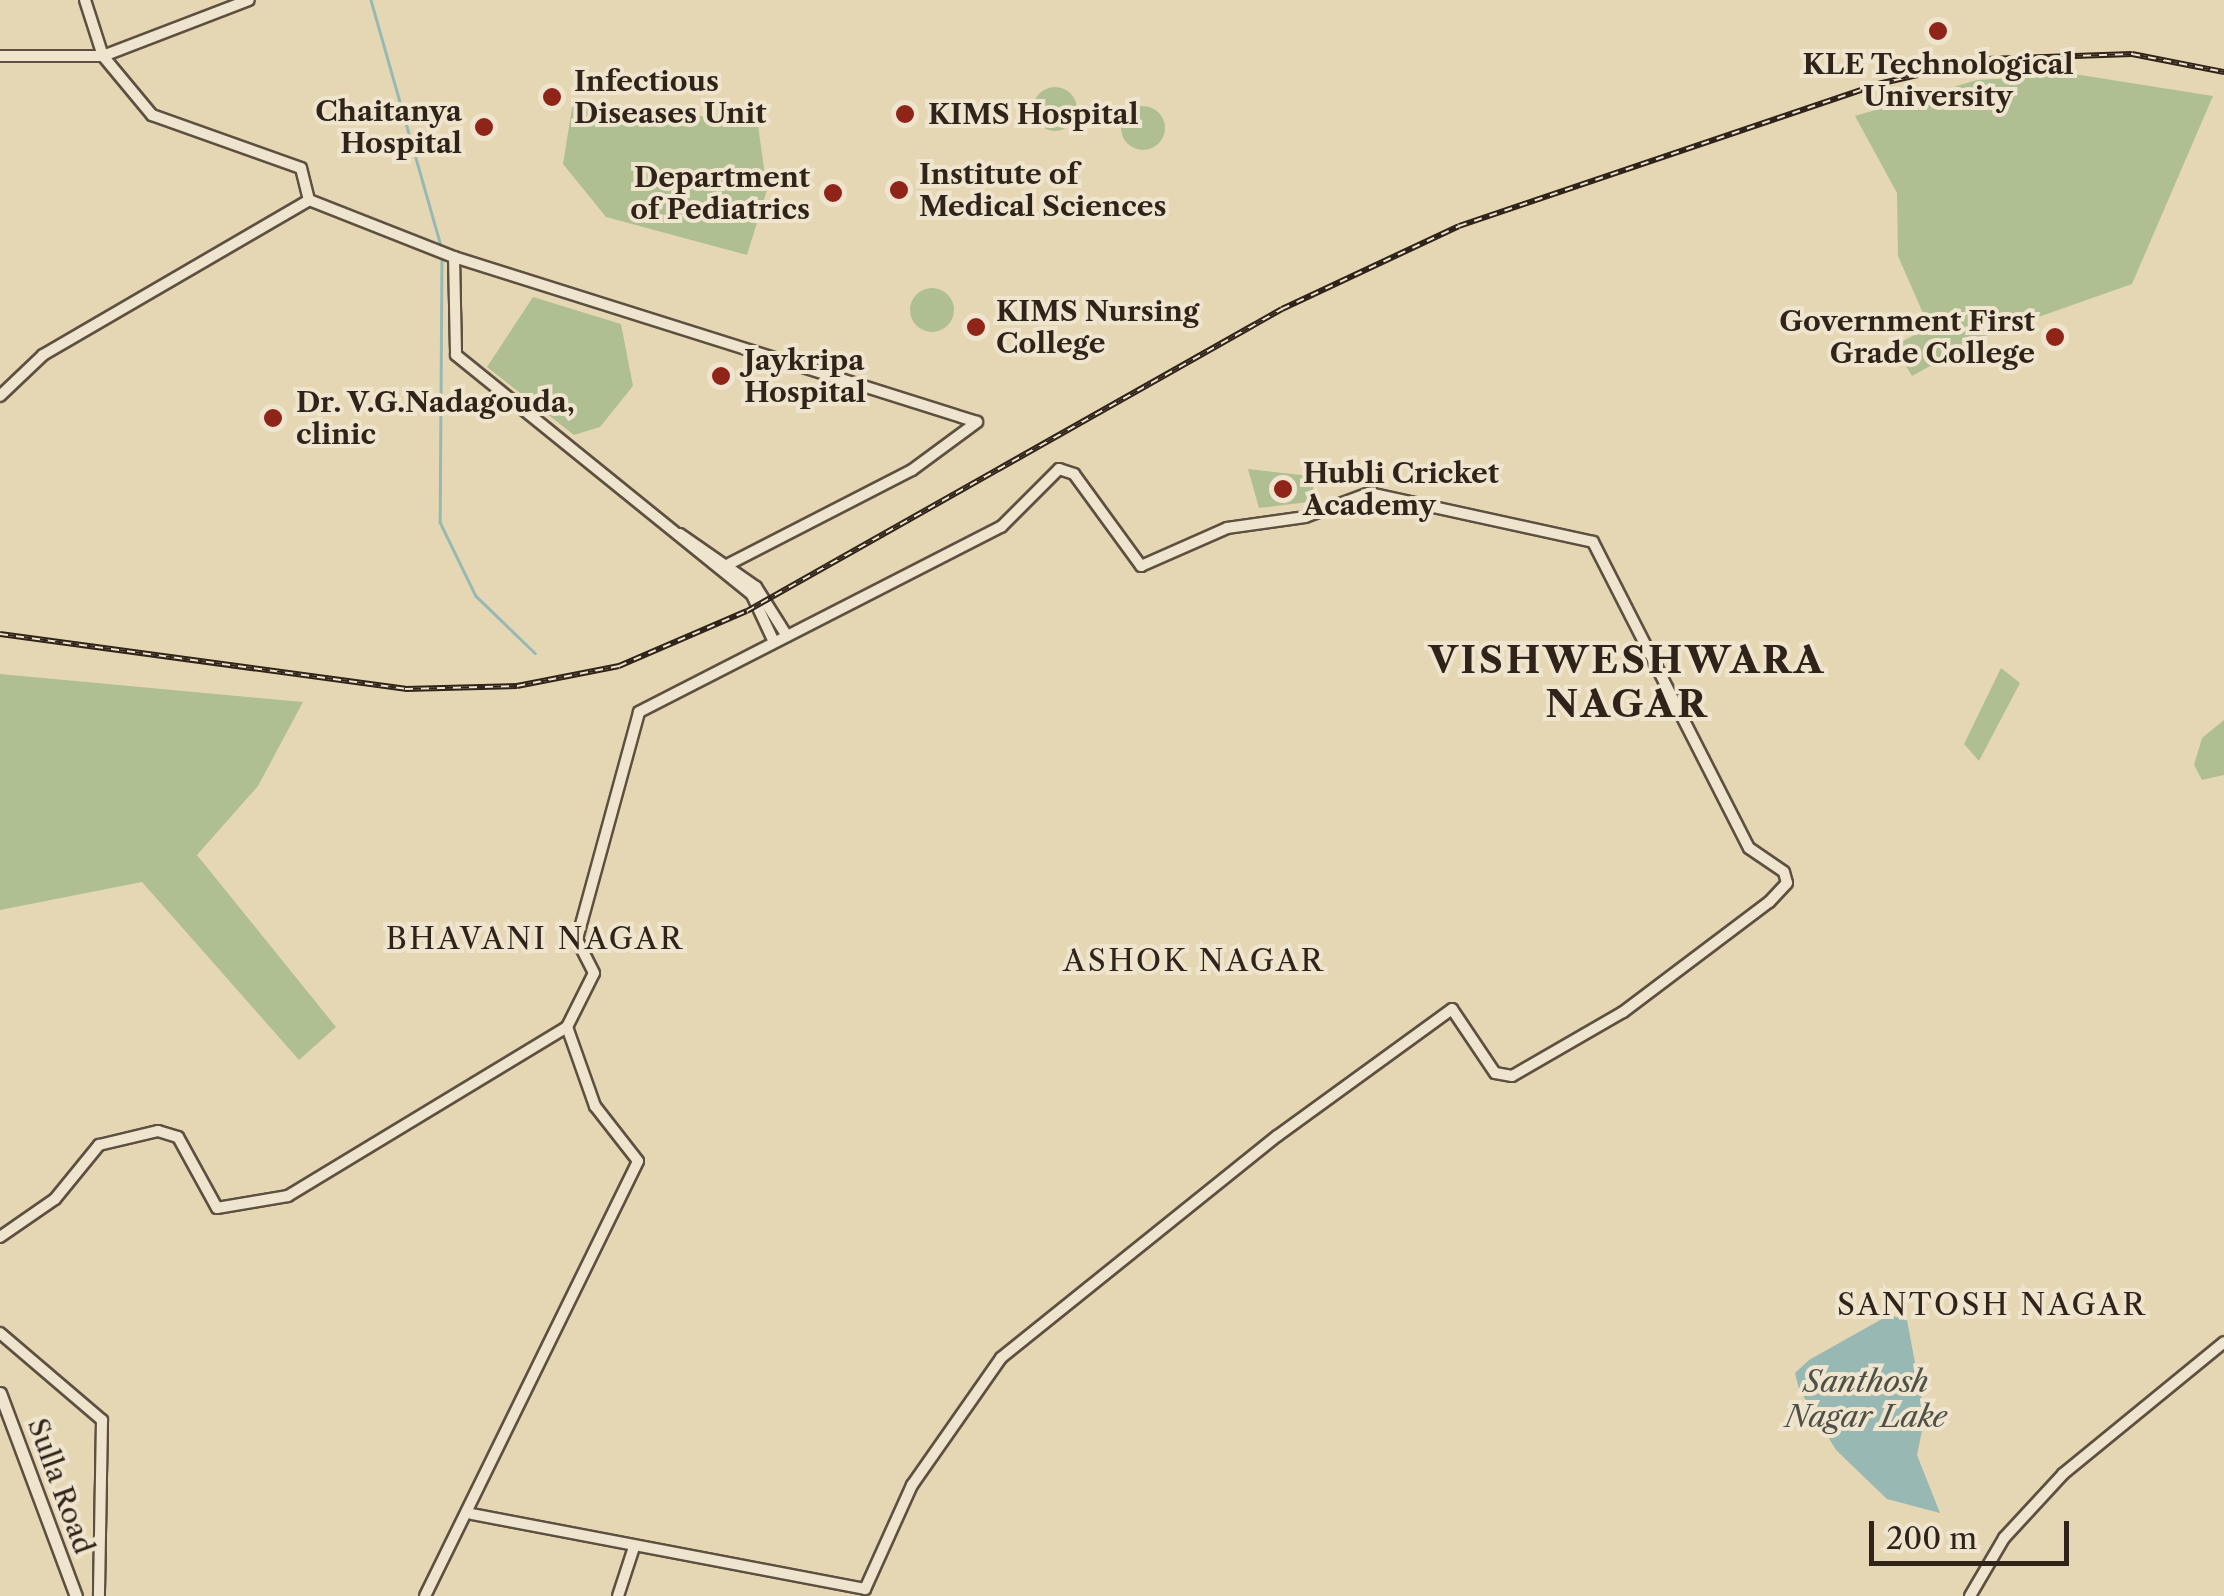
<!DOCTYPE html>
<style>
body{margin:0}
#map{position:relative;width:2224px;height:1596px;overflow:hidden;background:#e6d7b4;font-family:"Libre Caslon Text",serif}
div>[style]{position:absolute}
.green>*{inset:0;background:#b0bf91}
.round{border-radius:50%}
.water>*{inset:0;background:#97b8b3}
.stream>*{height:2.5px;margin:-1.25px;padding:0 1.25px;transform-origin:1.25px;border-radius:1.25px;background:#97b8b3}
.roads{filter:drop-shadow(2px 0 #5e5040) drop-shadow(-2px 0 #5e5040) drop-shadow(0 2px #5e5040) drop-shadow(0 -2px #5e5040)}
.tertiary>*{height:10px;margin:-5px;padding:0 5px;transform-origin:5px;border-radius:5px;background:#efe5ce}
.secondary>*{height:11px;margin:-5.5px;padding:0 5.5px;transform-origin:5.5px;border-radius:5.5px;background:#efe5ce}
.rail>*{height:6px;margin-top:-3px;transform-origin:0;background:repeating-linear-gradient(90deg,#efe5ce 0 8px,#302319 0 16px);box-sizing:border-box;border-block:2px solid #302319}
.dots>*{width:28px;height:28px;translate:-50% -50%;box-sizing:border-box;border:5px solid #efe5ce;border-radius:50%}
span{translate:-50% -50%;white-space:nowrap;text-align:center;line-height:1.15;-webkit-text-stroke:8px #efe5ce;paint-order:stroke}
.poi-label{font-size:28px;color:#302319;font-weight:700}
.left{translate:0 -50%;text-align:left}
.right{translate:-100% -50%;text-align:right}
.street-label{font-size:28px;color:#302319}
.neighbourhood-label{font-size:30px;color:#302319;letter-spacing:2.5px}
.water-label{font-size:30px;color:#4f5047;font-style:italic}
.district-label{font-size:38px;color:#302319;font-weight:700;letter-spacing:2.5px}
.scale{position:absolute;left:1869px;top:1521px;width:200px;height:45px;box-sizing:border-box;border:5px solid #302319;border-top:0;padding-left:12px;font-size:30px;line-height:35px;white-space:nowrap;color:#302319;-webkit-text-stroke:8px #efe5ce;paint-order:stroke}
</style>
<div id="map">
<div class="green">
<div style="clip-path:polygon(2074px 74px,2213px 96px,2132px 284px,1987px 335px,1912px 376px,1894px 346px,1929px 327px,1898px 256px,1897px 193px,1855px 116px,1977px 80px)"></div>
<div class="round" style="left:1033px;top:87px;width:44px;height:44px"></div>
<div style="clip-path:polygon(573px 102px,621px 118px,660px 110px,758px 125px,767px 190px,747px 255px,606px 217px,563px 164px)"></div>
<div class="round" style="left:1121px;top:106px;width:44px;height:44px"></div>
<div class="round" style="left:910px;top:288px;width:44px;height:44px"></div>
<div style="clip-path:polygon(533px 297px,621px 324px,633px 386px,600px 427px,574px 435px,487px 367px)"></div>
<div style="clip-path:polygon(1248px 469px,1310px 476px,1317px 501px,1259px 508px)"></div>
<div style="clip-path:polygon(2001px 668px,2020px 683px,1979px 761px,1964px 744px)"></div>
<div style="clip-path:polygon(0 674px,303px 702px,258px 786px,197px 855px,336px 1027px,299px 1060px,142px 882px,0 910px)"></div>
<div style="clip-path:polygon(2224px 720px,2224px 775px,2202px 780px,2194px 765px,2202px 738px)"></div>
</div>
<div class="water">
<div style="clip-path:polygon(1889px 1315px,1907px 1320px,1925px 1416px,1917px 1455px,1940px 1513px,1887px 1499px,1836px 1450px,1799px 1389px,1795px 1373px,1809px 1360px)"></div>
</div>
<div class="stream">
<div style="left:371px;top:0;width:260px;rotate:74.1deg"></div>
<div style="left:442px;top:258px;width:264px;rotate:90.4deg"></div>
<div style="left:440px;top:522px;width:82px;rotate:64.1deg"></div>
<div style="left:476px;top:596px;width:82px;rotate:44deg"></div>
</div>
<div class="roads">
<div class="tertiary">
<div style="left:85px;top:0;width:59px;rotate:72.2deg"></div>
<div style="left:103px;top:56px;width:77px;rotate:50.3deg"></div>
<div style="left:152px;top:115px;width:158px;rotate:19.6deg"></div>
<div style="left:301px;top:168px;width:33px;rotate:76deg"></div>
<div style="left:0;top:56px;width:103px"></div>
<div style="left:103px;top:56px;width:156px;rotate:-21deg"></div>
<div style="left:309px;top:200px;width:156px;rotate:21.5deg"></div>
<div style="left:454px;top:257px;width:548px;rotate:17.51deg"></div>
<div style="left:454px;top:257px;width:98px;rotate:88.8deg"></div>
<div style="left:456px;top:355px;width:381px;rotate:39deg"></div>
<div style="left:752px;top:595px;width:52px;rotate:64.9deg"></div>
<div style="left:0;top:396px;width:59px;rotate:-43.6deg"></div>
<div style="left:43px;top:355px;width:308px;rotate:-30.2deg"></div>
<div style="left:680px;top:534px;width:93px;rotate:34.9deg"></div>
<div style="left:756px;top:587px;width:58px;rotate:57.7deg"></div>
<div style="left:729px;top:564px;width:206px;rotate:-27.2deg"></div>
<div style="left:912px;top:470px;width:81px;rotate:-36.4deg"></div>
<div style="left:0;top:1237px;width:67px;rotate:-34.6deg"></div>
<div style="left:55px;top:1199px;width:70px;rotate:-50.8deg"></div>
<div style="left:99px;top:1145px;width:61px;rotate:-13.3deg"></div>
<div style="left:158px;top:1131px;width:21px;rotate:17deg"></div>
<div style="left:178px;top:1137px;width:81px;rotate:61.2deg"></div>
<div style="left:217px;top:1208px;width:72px;rotate:-9.6deg"></div>
<div style="left:288px;top:1196px;width:326px;rotate:-31.2deg"></div>
<div style="left:567px;top:1027px;width:60px;rotate:-63.4deg"></div>
<div style="left:594px;top:973px;width:38px;rotate:-117deg"></div>
<div style="left:577px;top:939px;width:235px;rotate:-74.7deg"></div>
<div style="left:639px;top:712px;width:407px;rotate:-27.1deg"></div>
<div style="left:1001px;top:527px;width:82px;rotate:-45deg"></div>
<div style="left:1059px;top:469px;width:16px;rotate:18deg"></div>
<div style="left:1074px;top:474px;width:114px;rotate:53.9deg"></div>
<div style="left:1141px;top:566px;width:94px;rotate:-23.8deg"></div>
<div style="left:1227px;top:528px;width:79px;rotate:-8deg"></div>
<div style="left:1305px;top:517px;width:68px;rotate:-20.6deg"></div>
<div style="left:1369px;top:493px;width:229px;rotate:12.3deg"></div>
<div style="left:1593px;top:542px;width:343px;rotate:63deg"></div>
<div style="left:1749px;top:848px;width:42px;rotate:34.4deg"></div>
<div style="left:1784px;top:872px;width:11px;rotate:75deg"></div>
<div style="left:1787px;top:883px;width:26px;rotate:133deg"></div>
<div style="left:1769px;top:902px;width:183px;rotate:143deg"></div>
<div style="left:1623px;top:1012px;width:128px;rotate:150deg"></div>
<div style="left:1512px;top:1076px;width:17px;rotate:-170deg"></div>
<div style="left:1495px;top:1073px;width:77px;rotate:-123.9deg"></div>
<div style="left:1452px;top:1009px;width:216px;rotate:144deg"></div>
<div style="left:1277px;top:1136px;width:354px;rotate:141.2deg"></div>
<div style="left:1001px;top:1358px;width:155px;rotate:125deg"></div>
<div style="left:912px;top:1485px;width:114px;rotate:114.3deg"></div>
<div style="left:865px;top:1589px;width:400px;rotate:-169.2deg"></div>
<div style="left:0;top:1333px;width:134px;rotate:40.5deg"></div>
<div style="left:102px;top:1420px;width:176px;rotate:91deg"></div>
<div style="left:425px;top:1596px;width:484px;rotate:-63.9deg"></div>
<div style="left:638px;top:1161px;width:70px;rotate:-128deg"></div>
<div style="left:595px;top:1106px;width:84px;rotate:-109.5deg"></div>
<div style="left:618px;top:1596px;width:52px;rotate:-71.9deg"></div>
<div style="left:1970px;top:1596px;width:67px;rotate:-59.6deg"></div>
<div style="left:2004px;top:1538px;width:87px;rotate:-47.3deg"></div>
<div style="left:2063px;top:1474px;width:208px;rotate:-39.3deg"></div>
</div>
<div class="secondary">
<div style="left:0;top:1393px;width:217px;rotate:69.5deg"></div>
</div>
</div>
<div class="rail">
<div style="left:0;top:634px;width:409px;rotate:7.7deg"></div>
<div style="left:405px;top:689px;width:112px;rotate:-1.5deg"></div>
<div style="left:517px;top:686px;width:104px;rotate:-11.1deg"></div>
<div style="left:619px;top:666px;width:139px;rotate:-23.3deg"></div>
<div style="left:747px;top:611px;width:614px;rotate:-29.44deg"></div>
<div style="left:1282px;top:309px;width:195px;rotate:-25.1deg"></div>
<div style="left:1459px;top:226px;width:442px;rotate:-18.7deg"></div>
<div style="left:1878px;top:84px;width:112px;rotate:-12.9deg"></div>
<div style="left:1987px;top:59px;width:145px;rotate:-2deg"></div>
<div style="left:2132px;top:54px;width:94px;rotate:11.1deg"></div>
</div>
<div class="dots">
<div style="left:1938px;top:31px;background:#8f2418"></div>
<div style="left:552px;top:97px;background:#8f2418"></div>
<div style="left:905px;top:114px;background:#8f2418"></div>
<div style="left:484px;top:127px;background:#8f2418"></div>
<div style="left:899px;top:190px;background:#8f2418"></div>
<div style="left:833px;top:193px;background:#8f2418"></div>
<div style="left:976px;top:327px;background:#8f2418"></div>
<div style="left:2055px;top:337px;background:#8f2418"></div>
<div style="left:721px;top:376px;background:#8f2418"></div>
<div style="left:273px;top:418px;background:#8f2418"></div>
<div style="left:1283px;top:489px;background:#8f2418"></div>
</div>
<div class="poi-label">
<span style="left:1938px;top:80px">KLE Technological<br>University</span>
<span class="left" style="left:574px;top:97px">Infectious<br>Diseases Unit</span>
<span class="right" style="left:462px;top:127px">Chaitanya<br>Hospital</span>
<span class="left" style="left:928px;top:114px">KIMS Hospital</span>
<span class="left" style="left:919px;top:190px">Institute of<br>Medical Sciences</span>
<span class="right" style="left:810px;top:193px">Department<br>of Pediatrics</span>
<span class="left" style="left:996px;top:327px">KIMS Nursing<br>College</span>
<span class="right" style="left:2035px;top:337px">Government First<br>Grade College</span>
<span class="left" style="left:744px;top:376px">Jaykripa<br>Hospital</span>
<span class="left" style="left:296px;top:418px">Dr. V.G.Nadagouda,<br>clinic</span>
<span class="left" style="left:1303px;top:489px">Hubli Cricket<br>Academy</span>
</div>
<div class="street-label">
<span style="left:61px;top:1486px;rotate:70deg">Sulla Road</span>
</div>
<div class="neighbourhood-label">
<span style="left:535px;top:939px">BHAVANI NAGAR</span>
<span style="left:1194px;top:961px">ASHOK NAGAR</span>
<span style="left:1992px;top:1305px">SANTOSH NAGAR</span>
</div>
<div class="water-label">
<span style="left:1866px;top:1399px">Santhosh<br>Nagar Lake</span>
</div>
<div class="district-label">
<span style="left:1627px;top:682px">VISHWESHWARA<br>NAGAR</span>
</div>
<div class="scale">200 m</div>
</div>
